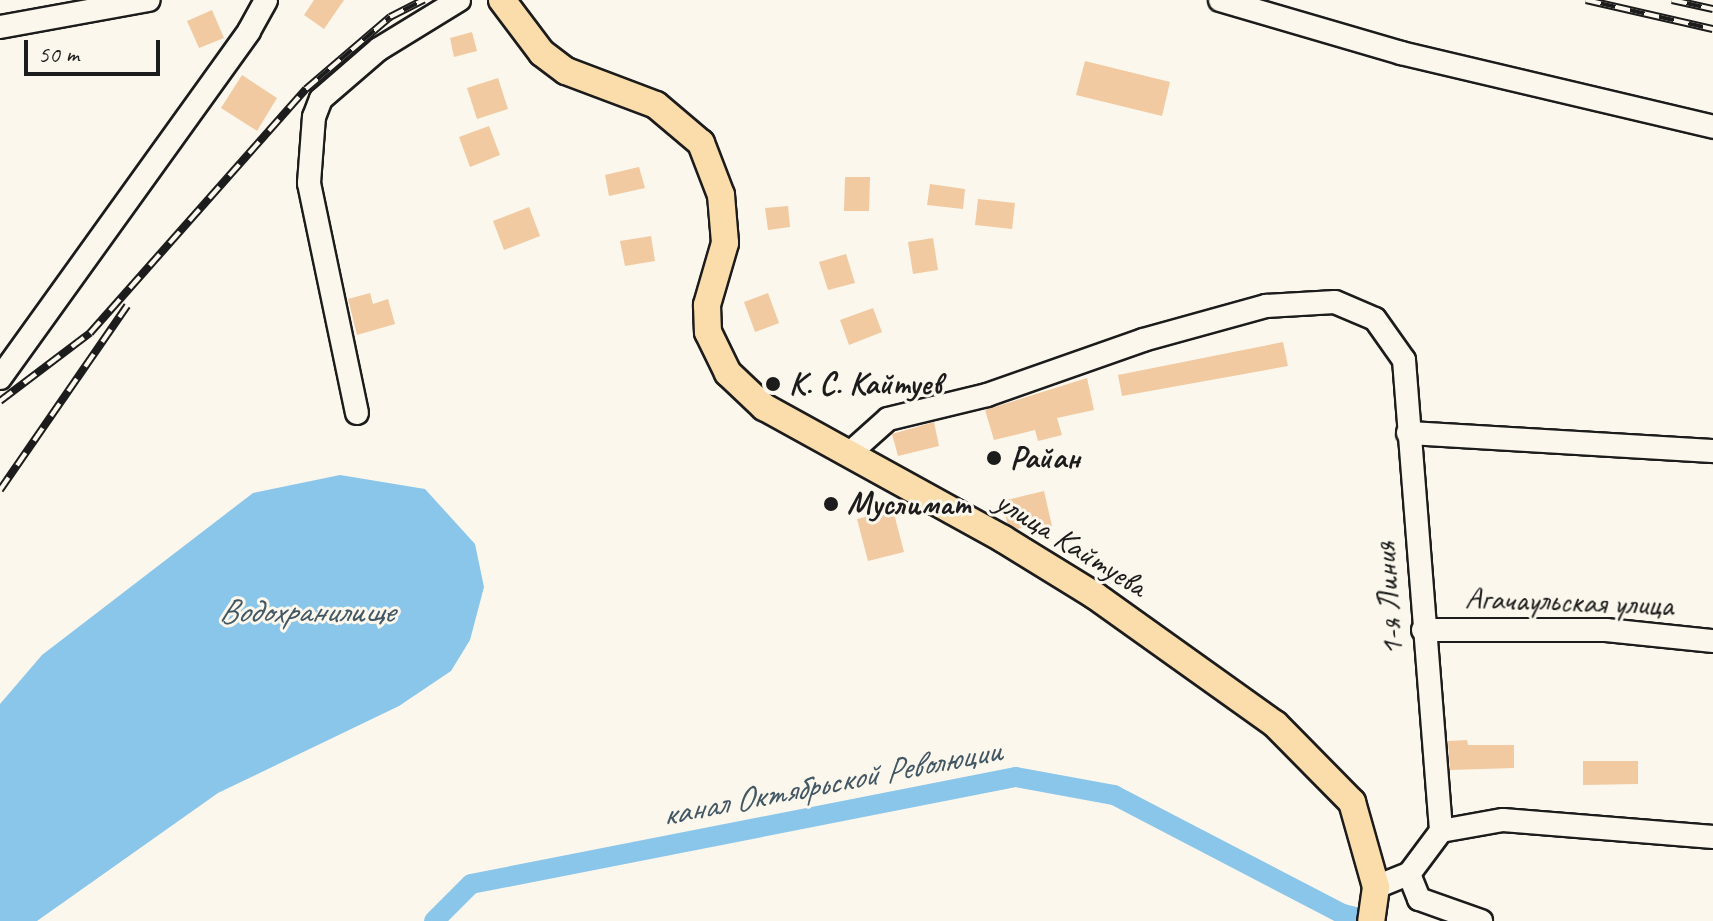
<!DOCTYPE html>
<meta charset="utf-8">
<style>
body{margin:0}
#map{position:relative;width:1713px;height:921px;overflow:hidden;background:#fbf7ec;font-family:Caveat,sans-serif}
div>[style]{position:absolute}
.water>*{inset:0;background:#8ac5ea}
.canal>*{height:20px;margin:-10px;padding:0 10px;transform-origin:10px;border-radius:10px;background:#8ac5ea}
.building>*{inset:0;background:#f1caa1}
.roads{filter:drop-shadow(2px 0 #1c1c1c) drop-shadow(-2px 0 #1c1c1c) drop-shadow(0 2px #1c1c1c) drop-shadow(0 -2px #1c1c1c)}
.minor>*{height:22px;margin:-11px;padding:0 11px;transform-origin:11px;border-radius:11px;background:#fbf7ec}
.major>*{height:26px;margin:-13px;padding:0 13px;transform-origin:13px;border-radius:13px;background:#faddab}
.rail>*{height:8px;margin-top:-4px;transform-origin:0;background:repeating-linear-gradient(90deg,#fbf7ec 0 15px,#1c1c1c 0 30px);box-sizing:border-box;border-block:2px solid #1c1c1c}
.dots>*{width:22px;height:22px;translate:-50% -50%;box-sizing:border-box;border:4px solid #fbf7ec;border-radius:50%}
span{translate:-50% -50%;white-space:nowrap;text-align:center;line-height:1.15;-webkit-text-stroke:6px #fbf7ec;paint-order:stroke}
.poi-label{font-size:32px;color:#1c1c1c;font-weight:700}
.left{translate:0 -50%;text-align:left}
.street-label{font-size:32px;color:#1c1c1c}
.water-label{font-size:34px;color:#425764;font-style:italic}
.scale{position:absolute;left:24px;top:40px;width:136px;height:36px;box-sizing:border-box;border:4px solid #1c1c1c;border-top:0;padding-left:10px;font-size:24px;line-height:28px;white-space:nowrap;color:#1c1c1c;-webkit-text-stroke:6px #fbf7ec;paint-order:stroke}
</style>
<div id="map">
<div class="water">
<div style="clip-path:polygon(340px 475px,425px 489px,475px 544px,484px 587px,470px 640px,451px 671px,399px 706px,218px 793px,37px 921px,0 921px,0 704px,42px 655px,253px 493px)"></div>
</div>
<div class="canal">
<div style="left:434px;top:921px;width:52px;rotate:-45deg"></div>
<div style="left:471px;top:884px;width:555px;rotate:-11.11deg"></div>
<div style="left:1016px;top:777px;width:100px;rotate:10.4deg"></div>
<div style="left:1114px;top:795px;width:258px;rotate:27.5deg"></div>
<div style="left:1343px;top:914px;width:29px;rotate:14deg"></div>
</div>
<div class="building">
<div style="clip-path:polygon(314px 0,344px 0,324px 29px,304px 15px)"></div>
<div style="clip-path:polygon(212px 10px,224px 38px,199px 48px,187px 21px)"></div>
<div style="clip-path:polygon(472px 32px,477px 51px,454px 57px,450px 38px)"></div>
<div style="clip-path:polygon(1085px 61px,1170px 82px,1162px 116px,1076px 95px)"></div>
<div style="clip-path:polygon(242px 75px,277px 98px,257px 131px,221px 108px)"></div>
<div style="clip-path:polygon(498px 78px,508px 109px,477px 119px,467px 88px)"></div>
<div style="clip-path:polygon(489px 126px,500px 155px,470px 167px,459px 137px)"></div>
<div style="clip-path:polygon(639px 167px,645px 188px,609px 196px,605px 175px)"></div>
<div style="clip-path:polygon(845px 177px,870px 177px,869px 211px,844px 211px)"></div>
<div style="clip-path:polygon(930px 184px,965px 189px,963px 209px,927px 205px)"></div>
<div style="clip-path:polygon(978px 199px,1015px 203px,1012px 229px,975px 225px)"></div>
<div style="clip-path:polygon(788px 206px,790px 227px,768px 230px,765px 208px)"></div>
<div style="clip-path:polygon(529px 207px,540px 236px,504px 250px,493px 221px)"></div>
<div style="clip-path:polygon(651px 236px,655px 261px,625px 266px,620px 241px)"></div>
<div style="clip-path:polygon(933px 238px,938px 270px,913px 274px,908px 242px)"></div>
<div style="clip-path:polygon(846px 254px,855px 283px,828px 290px,819px 262px)"></div>
<div style="clip-path:polygon(370px 293px,373px 304px,388px 299px,395px 324px,357px 335px,348px 299px)"></div>
<div style="clip-path:polygon(768px 293px,779px 323px,755px 332px,744px 302px)"></div>
<div style="clip-path:polygon(873px 308px,882px 332px,849px 345px,840px 320px)"></div>
<div style="clip-path:polygon(1283px 342px,1288px 366px,1122px 396px,1118px 375px)"></div>
<div style="clip-path:polygon(1087px 378px,1094px 410px,1057px 418px,1062px 435px,1038px 441px,1035px 430px,994px 440px,985px 410px)"></div>
<div style="clip-path:polygon(934px 422px,939px 446px,898px 456px,892px 434px)"></div>
<div style="clip-path:polygon(1044px 491px,1052px 526px,1032px 531px,1031px 526px,1017px 529px,1007px 523px,1003px 501px)"></div>
<div style="clip-path:polygon(893px 510px,904px 552px,868px 561px,857px 519px)"></div>
<div style="clip-path:polygon(1467px 740px,1468px 745px,1514px 745px,1514px 768px,1450px 770px,1448px 741px)"></div>
<div style="clip-path:polygon(1583px 761px,1638px 761px,1638px 784px,1583px 785px)"></div>
</div>
<div class="roads">
<div class="minor">
<div style="left:1220px;top:0;width:189px;rotate:16.3deg"></div>
<div style="left:1401px;top:53px;width:321px;rotate:13.3deg"></div>
<div style="left:0;top:27px;width:151px;rotate:-10.3deg"></div>
<div style="left:0;top:378px;width:427px;rotate:-54.3deg"></div>
<div style="left:249px;top:31px;width:35px;rotate:-61deg"></div>
<div style="left:357px;top:413px;width:235px;rotate:-101.8deg"></div>
<div style="left:309px;top:183px;width:66px;rotate:-85.7deg"></div>
<div style="left:314px;top:117px;width:19px;rotate:-69deg"></div>
<div style="left:321px;top:99px;width:77px;rotate:-40.8deg"></div>
<div style="left:379px;top:49px;width:94px;rotate:-31.5deg"></div>
<div style="left:1408px;top:433px;width:306px;rotate:3.4deg"></div>
<div style="left:850px;top:453px;width:51px;rotate:-41.8deg"></div>
<div style="left:888px;top:419px;width:102px;rotate:-13.6deg"></div>
<div style="left:987px;top:395px;width:165px;rotate:-19.4deg"></div>
<div style="left:1143px;top:340px;width:128px;rotate:-15.5deg"></div>
<div style="left:1266px;top:306px;width:69px;rotate:-3.3deg"></div>
<div style="left:1335px;top:302px;width:43px;rotate:23deg"></div>
<div style="left:1375px;top:319px;width:50px;rotate:54.7deg"></div>
<div style="left:1404px;top:360px;width:472px;rotate:85.5deg"></div>
<div style="left:1423px;top:630px;width:183px"></div>
<div style="left:1606px;top:630px;width:108px;rotate:5.9deg"></div>
<div style="left:1441px;top:831px;width:63px;rotate:-10.1deg"></div>
<div style="left:1503px;top:820px;width:211px;rotate:4.6deg"></div>
<div style="left:1409px;top:874px;width:27px;rotate:68deg"></div>
<div style="left:1419px;top:899px;width:66px;rotate:19.5deg"></div>
<div style="left:1376px;top:887px;width:35px;rotate:-22deg"></div>
<div style="left:1409px;top:874px;width:54px;rotate:-53.3deg"></div>
</div>
<div class="major">
<div style="left:502px;top:0;width:66px;rotate:53deg"></div>
<div style="left:542px;top:53px;width:30px;rotate:37deg"></div>
<div style="left:566px;top:71px;width:96px;rotate:20.7deg"></div>
<div style="left:656px;top:105px;width:59px;rotate:40.2deg"></div>
<div style="left:701px;top:143px;width:56px;rotate:69deg"></div>
<div style="left:721px;top:195px;width:48px;rotate:85.2deg"></div>
<div style="left:725px;top:243px;width:65px;rotate:106.2deg"></div>
<div style="left:707px;top:305px;width:27px;rotate:88deg"></div>
<div style="left:708px;top:332px;width:46px;rotate:64deg"></div>
<div style="left:728px;top:373px;width:50px;rotate:43.4deg"></div>
<div style="left:764px;top:407px;width:273px;rotate:28.9deg"></div>
<div style="left:1003px;top:539px;width:107px;rotate:31.6deg"></div>
<div style="left:1094px;top:595px;width:222px;rotate:35.5deg"></div>
<div style="left:1275px;top:724px;width:110px;rotate:45.4deg"></div>
<div style="left:1352px;top:802px;width:88px;rotate:74.2deg"></div>
<div style="left:1376px;top:887px;width:34px;rotate:98deg"></div>
</div>
</div>
<div class="rail">
<div style="left:1586px;top:0;width:130px;rotate:12.9deg"></div>
<div style="left:1672px;top:0;width:42px;rotate:12.4deg"></div>
<div style="left:0;top:401px;width:113px;rotate:-37.1deg"></div>
<div style="left:90px;top:333px;width:326px;rotate:-48.5deg"></div>
<div style="left:306px;top:89px;width:111px;rotate:-40.6deg"></div>
<div style="left:390px;top:17px;width:38px;rotate:-27deg"></div>
<div style="left:0;top:490px;width:224px;rotate:-55.4deg"></div>
</div>
<div class="dots">
<div style="left:773px;top:384px;background:#1c1c1c"></div>
<div style="left:994px;top:458px;background:#1c1c1c"></div>
<div style="left:831px;top:504px;background:#1c1c1c"></div>
</div>
<div class="poi-label">
<span class="left" style="left:789px;top:384px">К. С. Кайтуев</span>
<span class="left" style="left:1010px;top:458px">Райан</span>
<span class="left" style="left:847px;top:504px">Муслимат</span>
</div>
<div class="street-label">
<span style="left:1071px;top:544px;rotate:32deg">улица Кайтуева</span>
<span style="left:1389px;top:599px;rotate:-94deg">1-я Линия</span>
<span style="left:1569px;top:602px;rotate:2deg">Агачаульская улица</span>
</div>
<div class="water-label">
<span style="left:306px;top:611px">Водохранилище</span>
<span style="left:831px;top:782px;rotate:-11deg">канал Октябрьской Революции</span>
</div>
<div class="scale">50 m</div>
</div>
